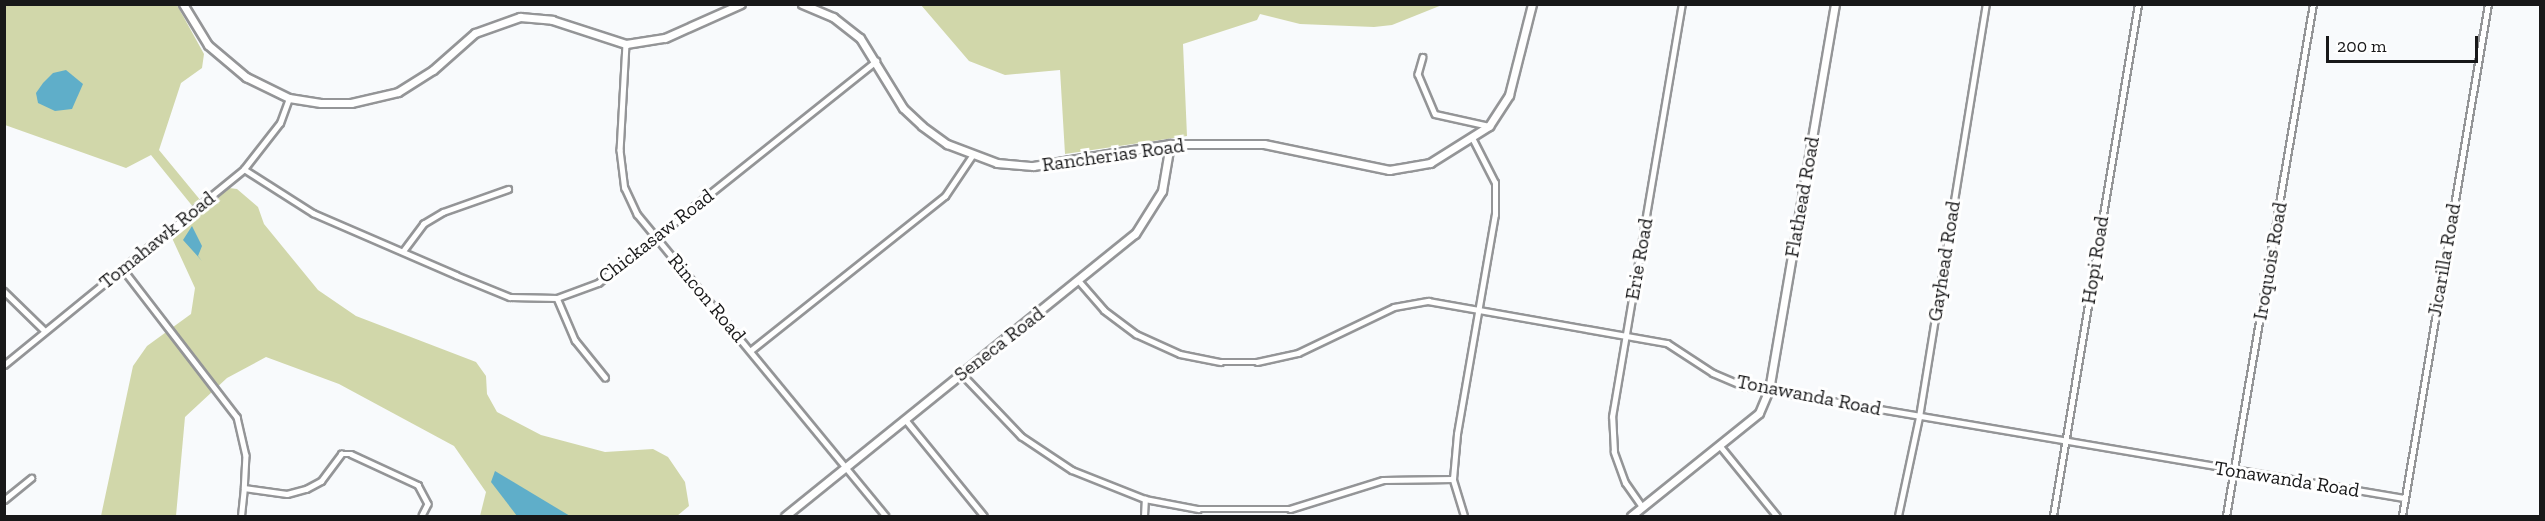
<!DOCTYPE html>
<style>
body{margin:0}
#map{position:relative;width:2545px;height:521px;overflow:hidden;background:#f8fafc;font-family:"Zilla Slab",serif}
div>[style]{position:absolute}
.green>*{inset:0;background:#d1d7aa}
.water>*{inset:0;background:#5faec9}
.roads{filter:drop-shadow(2px 0 #949597) drop-shadow(-2px 0 #949597) drop-shadow(0 2px #949597) drop-shadow(0 -2px #949597)}
.street>*{height:4.5px;margin:-2.25px;padding:0 2.25px;transform-origin:2.25px;border-radius:2.25px;background:#fff}
.secondary>*{height:7px;margin:-3.5px;padding:0 3.5px;transform-origin:3.5px;border-radius:3.5px;background:#fff}
span{translate:-50% -50%;white-space:nowrap;text-align:center;line-height:1.15;-webkit-text-stroke:6px #fff;paint-order:stroke}
.street-label{font-size:20px;color:#181819}
.frame{position:absolute;inset:0;border:6px solid #181819;pointer-events:none}
.scale{position:absolute;left:2326px;top:36px;width:152px;height:27px;box-sizing:border-box;border:3px solid #181819;border-top:0;padding-left:8px;font-size:18px;line-height:21px;white-space:nowrap;color:#181819;-webkit-text-stroke:4px #fff;paint-order:stroke}
</style>
<div id="map">
<div class="green">
<div style="clip-path:polygon(5px 5px,177px 5px,204px 54px,202px 68px,181px 83px,159px 150px,206px 207px,229px 188px,237px 189px,258px 207px,264px 224px,318px 290px,356px 316px,476px 362px,486px 376px,487px 394px,497px 412px,541px 435px,605px 452px,653px 449px,668px 457px,685px 482px,689px 506px,677px 516px,480px 516px,486px 492px,454px 446px,339px 384px,266px 357px,227px 378px,185px 417px,176px 516px,101px 516px,133px 366px,147px 346px,191px 314px,195px 288px,172px 238px,198px 213px,151px 155px,126px 168px,5px 125px)"></div>
<div style="clip-path:polygon(921px 5px,921px 4px,1442px 5px,1392px 25px,1374px 27px,1300px 24px,1260px 14px,1257px 20px,1183px 44px,1187px 136px,1065px 154px,1060px 70px,1005px 75px,969px 61px)"></div>
</div>
<div class="water">
<div style="clip-path:polygon(66px 70px,83px 84px,72px 109px,55px 111px,38px 103px,36px 93px,43px 83px,53px 73px)"></div>
<div style="clip-path:polygon(192px 226px,202px 246px,198px 256px,202px 261px,183px 240px)"></div>
<div style="clip-path:polygon(495px 471px,570px 516px,517px 516px,491px 482px)"></div>
</div>
<div class="roads">
<div class="street">
<div style="left:626px;top:44px;width:106px;rotate:93.2deg"></div>
<div style="left:620px;top:150px;width:38px;rotate:83deg"></div>
<div style="left:625px;top:188px;width:29px;rotate:65deg"></div>
<div style="left:637px;top:214px;width:391px;rotate:50.5deg"></div>
<div style="left:1423px;top:57px;width:18px;rotate:106deg"></div>
<div style="left:1418px;top:74px;width:43px;rotate:67deg"></div>
<div style="left:1435px;top:114px;width:55px;rotate:12.5deg"></div>
<div style="left:244px;top:169px;width:82px;rotate:32.5deg"></div>
<div style="left:313px;top:213px;width:156px;rotate:23.4deg"></div>
<div style="left:456px;top:275px;width:58px;rotate:22.2deg"></div>
<div style="left:510px;top:297px;width:47px;rotate:1.2deg"></div>
<div style="left:557px;top:298px;width:44px;rotate:-20.1deg"></div>
<div style="left:598px;top:283px;width:356px;rotate:-38.6deg"></div>
<div style="left:403px;top:251px;width:34px;rotate:-53deg"></div>
<div style="left:423px;top:224px;width:23px;rotate:-31deg"></div>
<div style="left:443px;top:212px;width:69px;rotate:-19.5deg"></div>
<div style="left:123px;top:269px;width:187px;rotate:52.4deg"></div>
<div style="left:237px;top:417px;width:39px;rotate:77deg"></div>
<div style="left:246px;top:455px;width:33px;rotate:93deg"></div>
<div style="left:1079px;top:281px;width:38px;rotate:49deg"></div>
<div style="left:1104px;top:310px;width:40px;rotate:37deg"></div>
<div style="left:1136px;top:334px;width:48px;rotate:24.4deg"></div>
<div style="left:1180px;top:354px;width:41px;rotate:11.3deg"></div>
<div style="left:1220px;top:362px;width:37px"></div>
<div style="left:1257px;top:362px;width:42px;rotate:-12.4deg"></div>
<div style="left:1298px;top:353px;width:106px;rotate:-25.6deg"></div>
<div style="left:1394px;top:307px;width:35px;rotate:-10deg"></div>
<div style="left:1428px;top:301px;width:243px;rotate:10deg"></div>
<div style="left:1667px;top:343px;width:55px;rotate:33.1deg"></div>
<div style="left:1713px;top:373px;width:34px;rotate:23deg"></div>
<div style="left:1744px;top:386px;width:669px;rotate:9.63deg"></div>
<div style="left:4px;top:291px;width:57px;rotate:44.3deg"></div>
<div style="left:557px;top:298px;width:46px;rotate:66.8deg"></div>
<div style="left:575px;top:340px;width:48px;rotate:51deg"></div>
<div style="left:750px;top:351px;width:249px;rotate:-38.5deg"></div>
<div style="left:945px;top:196px;width:48px;rotate:-56deg"></div>
<div style="left:4px;top:365px;width:310px;rotate:-39.2deg"></div>
<div style="left:244px;top:169px;width:58px;rotate:-52deg"></div>
<div style="left:280px;top:123px;width:27px;rotate:-70deg"></div>
<div style="left:962px;top:374px;width:86px;rotate:46.4deg"></div>
<div style="left:1021px;top:436px;width:61px;rotate:33.7deg"></div>
<div style="left:1072px;top:470px;width:79px;rotate:21.7deg"></div>
<div style="left:1145px;top:499px;width:54px;rotate:10.7deg"></div>
<div style="left:1198px;top:509px;width:92px"></div>
<div style="left:1290px;top:509px;width:97px;rotate:-17.3deg"></div>
<div style="left:1383px;top:480px;width:70px;rotate:-0.8deg"></div>
<div style="left:905px;top:419px;width:125px;rotate:50.8deg"></div>
<div style="left:1721px;top:447px;width:89px;rotate:50.9deg"></div>
<div style="left:4px;top:500px;width:35px;rotate:-39deg"></div>
<div style="left:1642px;top:507px;width:29px;rotate:-125deg"></div>
<div style="left:1625px;top:483px;width:33px;rotate:-110deg"></div>
<div style="left:1614px;top:452px;width:35px;rotate:-93deg"></div>
<div style="left:1612px;top:417px;width:419px;rotate:-80.4deg"></div>
<div style="left:241px;top:516px;width:28px;rotate:-84deg"></div>
<div style="left:244px;top:488px;width:43px;rotate:7.9deg"></div>
<div style="left:287px;top:494px;width:20px;rotate:-15deg"></div>
<div style="left:306px;top:489px;width:17px;rotate:-28deg"></div>
<div style="left:321px;top:481px;width:34px;rotate:-53deg"></div>
<div style="left:341px;top:454px;width:10px"></div>
<div style="left:351px;top:454px;width:74px;rotate:24.8deg"></div>
<div style="left:418px;top:485px;width:21px;rotate:62deg"></div>
<div style="left:428px;top:504px;width:13px;rotate:117deg"></div>
<div style="left:1144px;top:516px;width:17px;rotate:-87deg"></div>
<div style="left:1464px;top:516px;width:39px;rotate:-107deg"></div>
<div style="left:1453px;top:479px;width:45px;rotate:-84.9deg"></div>
<div style="left:1457px;top:434px;width:222px;rotate:-80.2deg"></div>
<div style="left:1495px;top:215px;width:32px;rotate:-90deg"></div>
<div style="left:1495px;top:183px;width:48px;rotate:-117.1deg"></div>
<div style="left:1898px;top:516px;width:101px;rotate:-78deg"></div>
<div style="left:1919px;top:417px;width:418px;rotate:-80.8deg"></div>
<div style="left:2053px;top:516px;width:519px;rotate:-80.57deg"></div>
<div style="left:2226px;top:516px;width:519px;rotate:-80.36deg"></div>
<div style="left:2402px;top:516px;width:519px;rotate:-80.47deg"></div>
</div>
<div class="secondary">
<div style="left:183px;top:4px;width:48px;rotate:58.6deg"></div>
<div style="left:208px;top:45px;width:50px;rotate:40.1deg"></div>
<div style="left:246px;top:77px;width:48px;rotate:26deg"></div>
<div style="left:289px;top:98px;width:32px;rotate:9deg"></div>
<div style="left:321px;top:103px;width:30px"></div>
<div style="left:351px;top:103px;width:48px;rotate:-13.2deg"></div>
<div style="left:398px;top:92px;width:41px;rotate:-32.2deg"></div>
<div style="left:433px;top:70px;width:56px;rotate:-41.4deg"></div>
<div style="left:475px;top:33px;width:48px;rotate:-19.6deg"></div>
<div style="left:520px;top:17px;width:32px;rotate:5deg"></div>
<div style="left:552px;top:20px;width:78px;rotate:18deg"></div>
<div style="left:626px;top:44px;width:39px;rotate:-9deg"></div>
<div style="left:665px;top:38px;width:83px;rotate:-24.1deg"></div>
<div style="left:802px;top:4px;width:34px;rotate:23deg"></div>
<div style="left:833px;top:17px;width:34px;rotate:38deg"></div>
<div style="left:860px;top:38px;width:82px;rotate:58.4deg"></div>
<div style="left:903px;top:108px;width:26px;rotate:43deg"></div>
<div style="left:922px;top:126px;width:31px;rotate:36deg"></div>
<div style="left:947px;top:144px;width:53px;rotate:20.8deg"></div>
<div style="left:997px;top:163px;width:36px;rotate:5deg"></div>
<div style="left:1033px;top:166px;width:139px;rotate:-9.1deg"></div>
<div style="left:1170px;top:144px;width:94px"></div>
<div style="left:1264px;top:144px;width:128px;rotate:11.7deg"></div>
<div style="left:1389px;top:170px;width:42px;rotate:-9.7deg"></div>
<div style="left:1430px;top:163px;width:70px;rotate:-32.1deg"></div>
<div style="left:1489px;top:126px;width:37px;rotate:-57deg"></div>
<div style="left:1509px;top:95px;width:94px;rotate:-75.8deg"></div>
<div style="left:785px;top:516px;width:449px;rotate:-38.9deg"></div>
<div style="left:1135px;top:234px;width:51px;rotate:-57.9deg"></div>
<div style="left:1162px;top:191px;width:48px;rotate:-80.3deg"></div>
<div style="left:1631px;top:516px;width:164px;rotate:-38.8deg"></div>
<div style="left:1759px;top:413px;width:25px;rotate:-67deg"></div>
<div style="left:1769px;top:390px;width:392px;rotate:-80.3deg"></div>
</div>
</div>
<div class="street-label">
<span style="left:1113px;top:155px;rotate:-8deg">Rancherias Road</span>
<span style="left:1802px;top:197px;rotate:-80deg">Flathead Road</span>
<span style="left:656px;top:236px;rotate:-38deg">Chickasaw Road</span>
<span style="left:157px;top:240px;rotate:-39deg">Tomahawk Road</span>
<span style="left:1639px;top:259px;rotate:-80deg">Erie Road</span>
<span style="left:2095px;top:260px;rotate:-81deg">Hopi Road</span>
<span style="left:2444px;top:260px;rotate:-80deg">Jicarilla Road</span>
<span style="left:1944px;top:261px;rotate:-81deg">Gayhead Road</span>
<span style="left:2270px;top:261px;rotate:-80deg">Iroquois Road</span>
<span style="left:707px;top:298px;rotate:50deg">Rincon Road</span>
<span style="left:999px;top:344px;rotate:-38deg">Seneca Road</span>
<span style="left:1809px;top:395px;rotate:11deg">Tonawanda Road</span>
<span style="left:2287px;top:479px;rotate:9deg">Tonawanda Road</span>
</div>
<div class="frame"></div>
<div class="scale">200 m</div>
</div>
